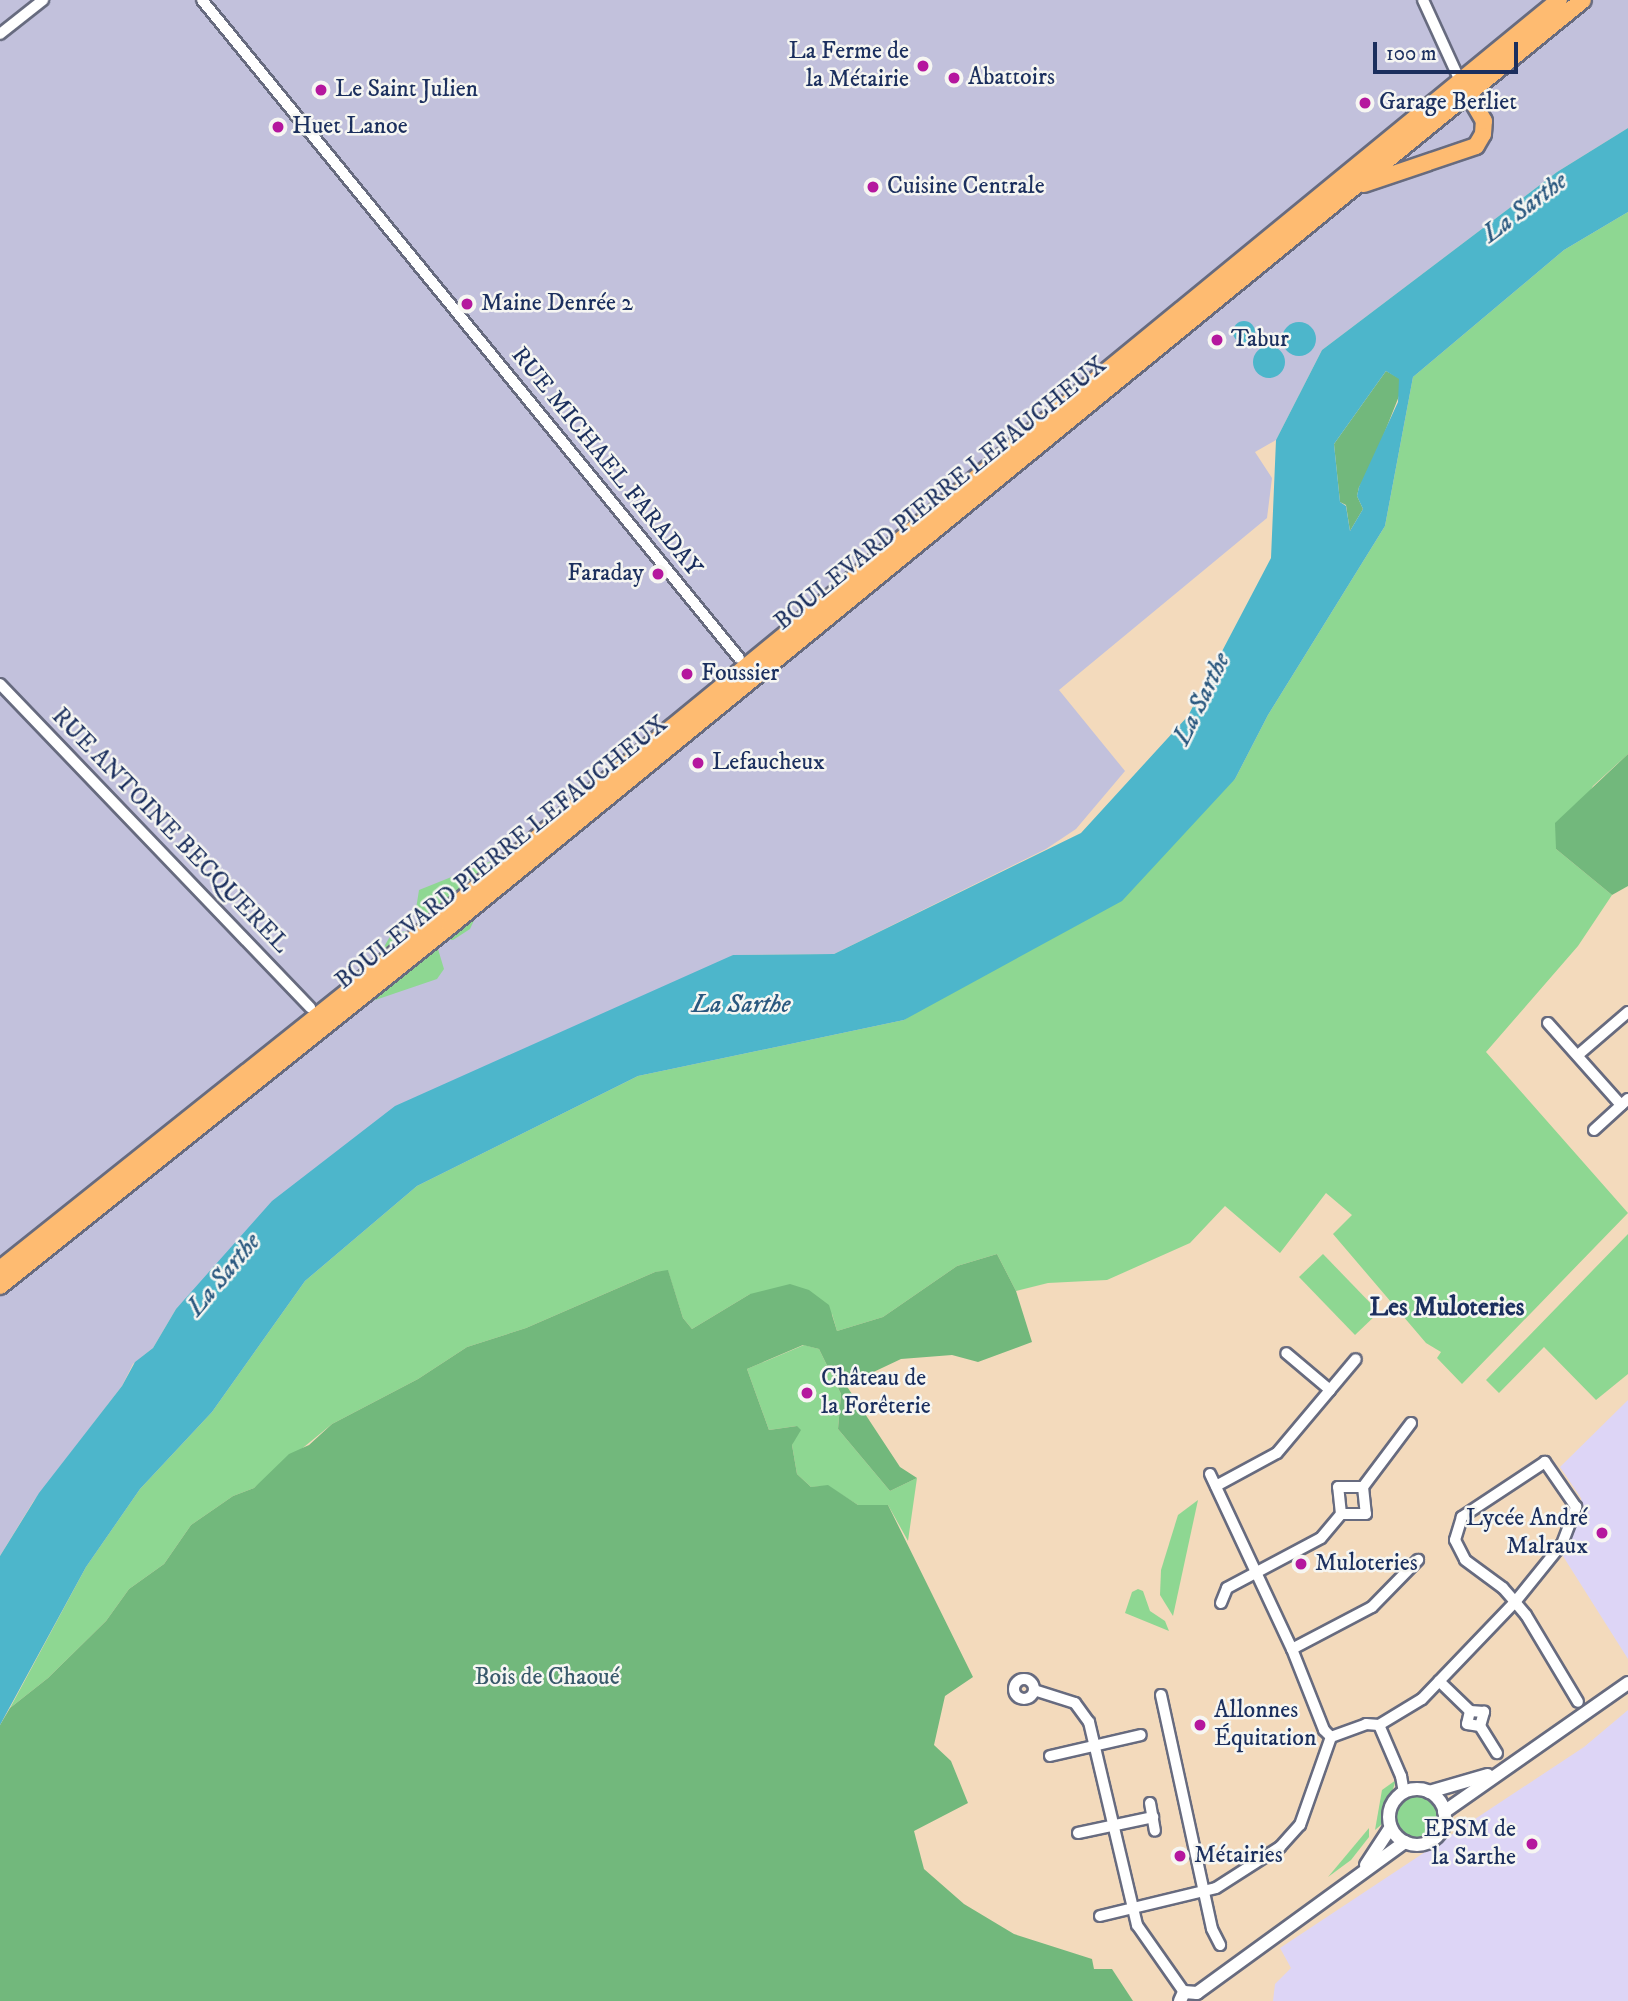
<!DOCTYPE html>
<meta charset="utf-8">
<style>
body{margin:0}
#map{position:relative;width:1628px;height:2001px;overflow:hidden;background:#f3dabc;font-family:"IM FELL DW Pica",serif}
div>[style]{position:absolute}
.built>*{inset:0;background:#ddd5f6}
.industrial>*{inset:0;background:#c2c1dc}
.green>*{inset:0;background:#8ed792}
.round{border-radius:50%}
.forest>*{inset:0;background:#72b87c}
.water>*{inset:0;background:#4db6cb}
.roads{filter:drop-shadow(2px 0 #676b7f) drop-shadow(-2px 0 #676b7f) drop-shadow(0 2px #676b7f) drop-shadow(0 -2px #676b7f)}
.minor>*{height:10px;margin:-5px;padding:0 5px;transform-origin:5px;border-radius:5px;background:#fff}
.minor>.ring{margin:-5px;padding:0;box-sizing:content-box;background:none;border:10px solid #fff;border-radius:50%}
.tertiary>*{height:12px;margin:-6px;padding:0 6px;transform-origin:6px;border-radius:6px;background:#fff}
.tertiary>.ring{margin:-6px;padding:0;box-sizing:content-box;background:none;border:12px solid #fff;border-radius:50%}
.primary>*{height:16px;margin:-8px;padding:0 8px;transform-origin:8px;border-radius:8px;background:#febb71}
.dots>*{width:19px;height:19px;translate:-50% -50%;box-sizing:border-box;border:4px solid #f6f6f2;border-radius:50%}
span{translate:-50% -50%;white-space:nowrap;text-align:center;line-height:1.15;-webkit-text-stroke:5px #f6f6f2;paint-order:stroke}
.poi-label{font-size:24px;color:#1b2f5e}
.right{translate:-100% -50%;text-align:right}
.left{translate:0 -50%;text-align:left}
.street-label{font-size:24px;color:#1b2f5e}
.park-label{font-size:24px;color:#38596b}
.water-label{font-size:26px;color:#2a587f;font-style:italic}
.neighbourhood-label{font-size:26px;color:#1b2f5e;font-weight:700}
.scale{position:absolute;left:1373px;top:42px;width:145px;height:32px;box-sizing:border-box;border:4px solid #1b2f5e;border-top:0;padding-left:9px;font-size:21px;line-height:24px;white-space:nowrap;color:#1b2f5e;-webkit-text-stroke:5px #f6f6f2;paint-order:stroke}
</style>
<div id="map">
<div class="built">
<div style="clip-path:polygon(1628px 1400px,1628px 1659px,1561px 1553px,1583px 1514px,1581px 1498px,1560px 1467px)"></div>
<div style="clip-path:polygon(1628px 1710px,1628px 2001px,1273px 2001px,1275px 1984px,1291px 1968px,1280px 1948px,1584px 1747px)"></div>
</div>
<div class="industrial">
<div style="clip-path:polygon(0 0,1628px 0,1628px 128px,1557px 172px,1322px 350px,1276px 440px,1255px 452px,1272px 478px,1267px 518px,1059px 690px,1125px 771px,1076px 829px,1046px 849px,834px 954px,733px 955px,200px 1285px,176px 1309px,153px 1348px,133px 1364px,122px 1386px,33px 1502px,0 1556px)"></div>
</div>
<div class="green">
<div style="clip-path:polygon(1628px 212px,1628px 754px,1593px 786px,1556px 849px,1612px 895px,1578px 946px,1486px 1052px,1628px 1213px,1462px 1384px,1437px 1358px,1441px 1352px,1426px 1343px,1333px 1234px,1352px 1215px,1326px 1193px,1280px 1253px,1225px 1206px,1190px 1243px,1107px 1280px,1048px 1283px,1016px 1291px,997px 1254px,957px 1266px,883px 1317px,837px 1331px,832px 1314px,750px 1294px,692px 1329px,683px 1318px,668px 1271px,655px 1272px,526px 1328px,467px 1347px,418px 1379px,332px 1424px,254px 1488px,233px 1496px,191px 1525px,164px 1564px,129px 1589px,106px 1621px,48px 1678px,10px 1708px,86px 1567px,140px 1489px,212px 1412px,305px 1281px,417px 1186px,638px 1076px,904px 1020px,1235px 779px,1268px 715px,1385px 526px,1413px 377px,1564px 250px)"></div>
<div style="clip-path:polygon(526px 847px,426px 929px,367px 976px,392px 933px,425px 929px,416px 909px,419px 890px)"></div>
<div style="clip-path:polygon(485px 897px,470px 929px,453px 940px,435px 939px,444px 969px,437px 979px,343px 1011px)"></div>
<div style="clip-path:polygon(1628px 1234px,1628px 1374px,1596px 1400px,1544px 1347px,1499px 1393px,1486px 1380px)"></div>
<div style="clip-path:polygon(1323px 1254px,1379px 1312px,1355px 1335px,1299px 1277px)"></div>
<div style="clip-path:polygon(804px 1345px,819px 1349px,841px 1394px,838px 1429px,890px 1491px,917px 1478px,908px 1541px,888px 1505px,858px 1505px,828px 1486px,811px 1487px,797px 1474px,792px 1445px,797px 1426px,769px 1430px,747px 1369px)"></div>
<div style="clip-path:polygon(1198px 1500px,1173px 1616px,1160px 1595px,1161px 1570px,1178px 1515px)"></div>
<div style="clip-path:polygon(1138px 1589px,1143px 1591px,1150px 1611px,1165px 1621px,1169px 1631px,1125px 1613px,1132px 1592px)"></div>
<div style="clip-path:polygon(1396px 1780px,1381px 1825px,1375px 1830px,1382px 1790px)"></div>
<div class="round" style="left:1395px;top:1795px;width:44px;height:44px"></div>
<div style="clip-path:polygon(1369px 1828px,1369px 1837px,1351px 1860px,1328px 1877px)"></div>
</div>
<div class="forest">
<div style="clip-path:polygon(1386px 371px,1399px 378px,1399px 396px,1369px 472px,1359px 487px,1357px 496px,1363px 509px,1350px 531px,1346px 505px,1340px 502px,1334px 444px)"></div>
<div style="clip-path:polygon(1628px 754px,1628px 886px,1612px 895px,1556px 849px,1555px 823px)"></div>
<div style="clip-path:polygon(997px 1254px,1016px 1291px,1032px 1342px,978px 1362px,952px 1355px,901px 1359px,846px 1385px,900px 1467px,917px 1478px,890px 1491px,838px 1429px,841px 1394px,819px 1349px,803px 1345px,747px 1369px,769px 1430px,797px 1426px,801px 1430px,792px 1445px,797px 1474px,811px 1487px,828px 1485px,858px 1505px,888px 1505px,973px 1677px,945px 1696px,934px 1745px,951px 1761px,968px 1803px,914px 1831px,924px 1869px,964px 1904px,1014px 1934px,1092px 1959px,1094px 1969px,1112px 1969px,1133px 2001px,0 2001px,0 1725px,10px 1708px,48px 1678px,106px 1621px,129px 1589px,164px 1564px,191px 1525px,233px 1496px,254px 1488px,289px 1454px,309px 1445px,332px 1424px,418px 1379px,467px 1347px,526px 1328px,655px 1272px,668px 1270px,683px 1318px,692px 1329px,750px 1294px,790px 1284px,809px 1290px,829px 1305px,837px 1331px,883px 1317px,957px 1266px)"></div>
</div>
<div class="water">
<div style="clip-path:polygon(evenodd,1628px 128px,1628px 212px,1564px 250px,1413px 377px,1385px 526px,1268px 715px,1235px 779px,1122px 901px,904px 1020px,638px 1076px,417px 1186px,305px 1281px,212px 1412px,140px 1489px,86px 1567px,0 1725px,0 1556px,39px 1493px,122px 1386px,135px 1362px,153px 1348px,176px 1309px,272px 1201px,395px 1106px,733px 955px,834px 954px,1081px 833px,1188px 716px,1271px 558px,1276px 440px,1322px 350px,1557px 172px,1628px 128px,1386px 371px,1399px 379px,1398px 402px,1359px 487px,1357px 496px,1363px 509px,1350px 531px,1346px 506px,1340px 502px,1334px 444px,1386px 371px)"></div>
<div class="round" style="left:1233px;top:321px;width:22px;height:22px"></div>
<div class="round" style="left:1282px;top:322px;width:34px;height:34px"></div>
<div class="round" style="left:1253px;top:346px;width:32px;height:32px"></div>
</div>
<div class="roads">
<div class="minor">
<div style="left:202px;top:0;width:849px;rotate:50.78deg"></div>
<div style="left:1423px;top:0;width:89px;rotate:65.4deg"></div>
<div style="left:0;top:34px;width:55px;rotate:-38.3deg"></div>
<div style="left:0;top:684px;width:448px;rotate:46.2deg"></div>
<div style="left:1548px;top:1023px;width:110px;rotate:48.3deg"></div>
<div style="left:1578px;top:1055px;width:66px;rotate:-40.7deg"></div>
<div style="left:1594px;top:1130px;width:46px;rotate:-42.4deg"></div>
<div style="left:1330px;top:1390px;width:40px;rotate:-50deg"></div>
<div style="left:1210px;top:1474px;width:193px;rotate:64.9deg"></div>
<div style="left:1292px;top:1649px;width:87px;rotate:68.4deg"></div>
<div style="left:1324px;top:1730px;width:10px;rotate:45deg"></div>
<div style="left:1216px;top:1486px;width:69px;rotate:-28.4deg"></div>
<div style="left:1277px;top:1453px;width:82px;rotate:-49.9deg"></div>
<div style="left:1330px;top:1390px;width:57px;rotate:-139.9deg"></div>
<div style="left:1363px;top:1487px;width:80px;rotate:-53.1deg"></div>
<div style="left:1221px;top:1603px;width:16px;rotate:-68deg"></div>
<div style="left:1227px;top:1588px;width:106px;rotate:-28deg"></div>
<div style="left:1321px;top:1538px;width:31px;rotate:-50deg"></div>
<div style="left:1341px;top:1514px;width:27px;rotate:-96deg"></div>
<div style="left:1338px;top:1487px;width:25px"></div>
<div style="left:1363px;top:1487px;width:27px;rotate:84deg"></div>
<div style="left:1366px;top:1514px;width:25px;rotate:180deg"></div>
<div style="left:1292px;top:1649px;width:90px;rotate:-27.7deg"></div>
<div style="left:1372px;top:1607px;width:66px;rotate:-45.6deg"></div>
<div class="ring" style="left:1014px;top:1679px;width:10px;height:10px"></div>
<div style="left:1439px;top:1681px;width:43px;rotate:44.1deg"></div>
<div style="left:1470px;top:1711px;width:13px;rotate:103deg"></div>
<div style="left:1467px;top:1724px;width:13px;rotate:9deg"></div>
<div style="left:1480px;top:1726px;width:15px;rotate:-74deg"></div>
<div style="left:1484px;top:1712px;width:14px;rotate:-176deg"></div>
<div style="left:1034px;top:1690px;width:43px;rotate:17.6deg"></div>
<div style="left:1075px;top:1703px;width:24px;rotate:54deg"></div>
<div style="left:1089px;top:1722px;width:209px;rotate:76.7deg"></div>
<div style="left:1137px;top:1925px;width:82px;rotate:55deg"></div>
<div style="left:1161px;top:1695px;width:239px;rotate:77.7deg"></div>
<div style="left:1212px;top:1929px;width:18px;rotate:63deg"></div>
<div style="left:1379px;top:1725px;width:56px;rotate:66.7deg"></div>
<div style="left:1401px;top:1776px;width:17px;rotate:80deg"></div>
<div style="left:1480px;top:1726px;width:32px;rotate:58deg"></div>
<div style="left:1331px;top:1737px;width:37px;rotate:-20deg"></div>
<div style="left:1366px;top:1724px;width:13px;rotate:4deg"></div>
<div style="left:1379px;top:1725px;width:50px;rotate:-31.2deg"></div>
<div style="left:1422px;top:1699px;width:134px;rotate:-46.2deg"></div>
<div style="left:1515px;top:1602px;width:75px;rotate:-51deg"></div>
<div style="left:1562px;top:1544px;width:40px;rotate:-69deg"></div>
<div style="left:1576px;top:1507px;width:55px;rotate:-124.6deg"></div>
<div style="left:1545px;top:1462px;width:100px;rotate:146.5deg"></div>
<div style="left:1462px;top:1517px;width:24px;rotate:107deg"></div>
<div style="left:1455px;top:1540px;width:22px;rotate:63deg"></div>
<div style="left:1465px;top:1560px;width:47px;rotate:36.4deg"></div>
<div style="left:1503px;top:1588px;width:18px;rotate:49deg"></div>
<div style="left:1515px;top:1602px;width:17px;rotate:50deg"></div>
<div style="left:1526px;top:1615px;width:101px;rotate:59.1deg"></div>
<div style="left:1050px;top:1756px;width:93px;rotate:-13deg"></div>
<div style="left:1150px;top:1803px;width:28px;rotate:80deg"></div>
<div style="left:1078px;top:1833px;width:77px;rotate:-12deg"></div>
<div style="left:1100px;top:1916px;width:119px;rotate:-13.6deg"></div>
<div style="left:1216px;top:1888px;width:76px;rotate:-32.6deg"></div>
<div style="left:1280px;top:1847px;width:30px;rotate:-48deg"></div>
<div style="left:1300px;top:1825px;width:93px;rotate:-70.6deg"></div>
</div>
<div class="tertiary">
<div class="ring" style="left:1389px;top:1789px;width:44px;height:44px"></div>
<div style="left:1429px;top:1792px;width:61px;rotate:-16.1deg"></div>
<div style="left:1444px;top:1812px;width:225px;rotate:-35deg"></div>
<div style="left:1366px;top:1865px;width:45px;rotate:-56.7deg"></div>
<div style="left:1197px;top:1993px;width:257px;rotate:-36deg"></div>
<div style="left:1180px;top:2001px;width:10px;rotate:-66deg"></div>
<div style="left:1184px;top:1992px;width:13px;rotate:4deg"></div>
</div>
<div class="primary">
<div style="left:1364px;top:184px;width:118px;rotate:-18.7deg"></div>
<div style="left:1476px;top:146px;width:14px;rotate:-60deg"></div>
<div style="left:1483px;top:134px;width:13px;rotate:-86deg"></div>
<div style="left:1484px;top:121px;width:42px;rotate:-120.3deg"></div>
<div style="left:0;top:1269px;width:545px;rotate:-38.59deg"></div>
<div style="left:426px;top:929px;width:1465px;rotate:-39.35deg"></div>
<div style="left:0;top:1286px;width:576px;rotate:-38.66deg"></div>
<div style="left:450px;top:926px;width:1463px;rotate:-39.26deg"></div>
</div>
</div>
<div class="dots">
<div style="left:923px;top:66px;background:#b5179e"></div>
<div style="left:954px;top:78px;background:#b5179e"></div>
<div style="left:321px;top:90px;background:#b5179e"></div>
<div style="left:1365px;top:103px;background:#b5179e"></div>
<div style="left:278px;top:127px;background:#b5179e"></div>
<div style="left:873px;top:187px;background:#b5179e"></div>
<div style="left:467px;top:304px;background:#b5179e"></div>
<div style="left:1217px;top:340px;background:#b5179e"></div>
<div style="left:658px;top:574px;background:#b5179e"></div>
<div style="left:687px;top:674px;background:#b5179e"></div>
<div style="left:698px;top:763px;background:#b5179e"></div>
<div style="left:807px;top:1393px;background:#b5179e"></div>
<div style="left:1602px;top:1533px;background:#b5179e"></div>
<div style="left:1301px;top:1564px;background:#b5179e"></div>
<div style="left:1200px;top:1725px;background:#b5179e"></div>
<div style="left:1532px;top:1844px;background:#b5179e"></div>
<div style="left:1180px;top:1856px;background:#b5179e"></div>
</div>
<div class="poi-label">
<span class="right" style="left:909px;top:66px">La Ferme de<br>la Métairie</span>
<span class="left" style="left:968px;top:78px">Abattoirs</span>
<span class="left" style="left:335px;top:90px">Le Saint Julien</span>
<span class="left" style="left:1379px;top:103px">Garage Berliet</span>
<span class="left" style="left:292px;top:127px">Huet Lanoe</span>
<span class="left" style="left:887px;top:187px">Cuisine Centrale</span>
<span class="left" style="left:481px;top:304px">Maine Denrée 2</span>
<span class="left" style="left:1231px;top:340px">Tabur</span>
<span class="right" style="left:644px;top:574px">Faraday</span>
<span class="left" style="left:701px;top:674px">Foussier</span>
<span class="left" style="left:712px;top:763px">Lefaucheux</span>
<span class="left" style="left:821px;top:1393px">Château de<br>la Forêterie</span>
<span class="right" style="left:1588px;top:1533px">Lycée André<br>Malraux</span>
<span class="left" style="left:1315px;top:1564px">Muloteries</span>
<span class="left" style="left:1214px;top:1725px">Allonnes<br>Équitation</span>
<span class="right" style="left:1516px;top:1844px">EPSM de<br>la Sarthe</span>
<span class="left" style="left:1194px;top:1856px">Métairies</span>
</div>
<div class="street-label">
<span style="left:606px;top:462px;rotate:51deg">RUE MICHAEL FARADAY</span>
<span style="left:941px;top:494px;rotate:-39deg">BOULEVARD PIERRE LEFAUCHEUX</span>
<span style="left:170px;top:831px;rotate:46deg">RUE ANTOINE BECQUEREL</span>
<span style="left:502px;top:853px;rotate:-39deg">BOULEVARD PIERRE LEFAUCHEUX</span>
</div>
<div class="park-label">
<span style="left:547px;top:1678px">Bois de Chaoué</span>
</div>
<div class="water-label">
<span style="left:1525px;top:208px;rotate:-37deg">La Sarthe</span>
<span style="left:1202px;top:699px;rotate:-64deg">La Sarthe</span>
<span style="left:741px;top:1005px">La Sarthe</span>
<span style="left:224px;top:1275px;rotate:-50deg">La Sarthe</span>
</div>
<div class="neighbourhood-label">
<span style="left:1447px;top:1308px">Les Muloteries</span>
</div>
<div class="scale">100 m</div>
</div>
